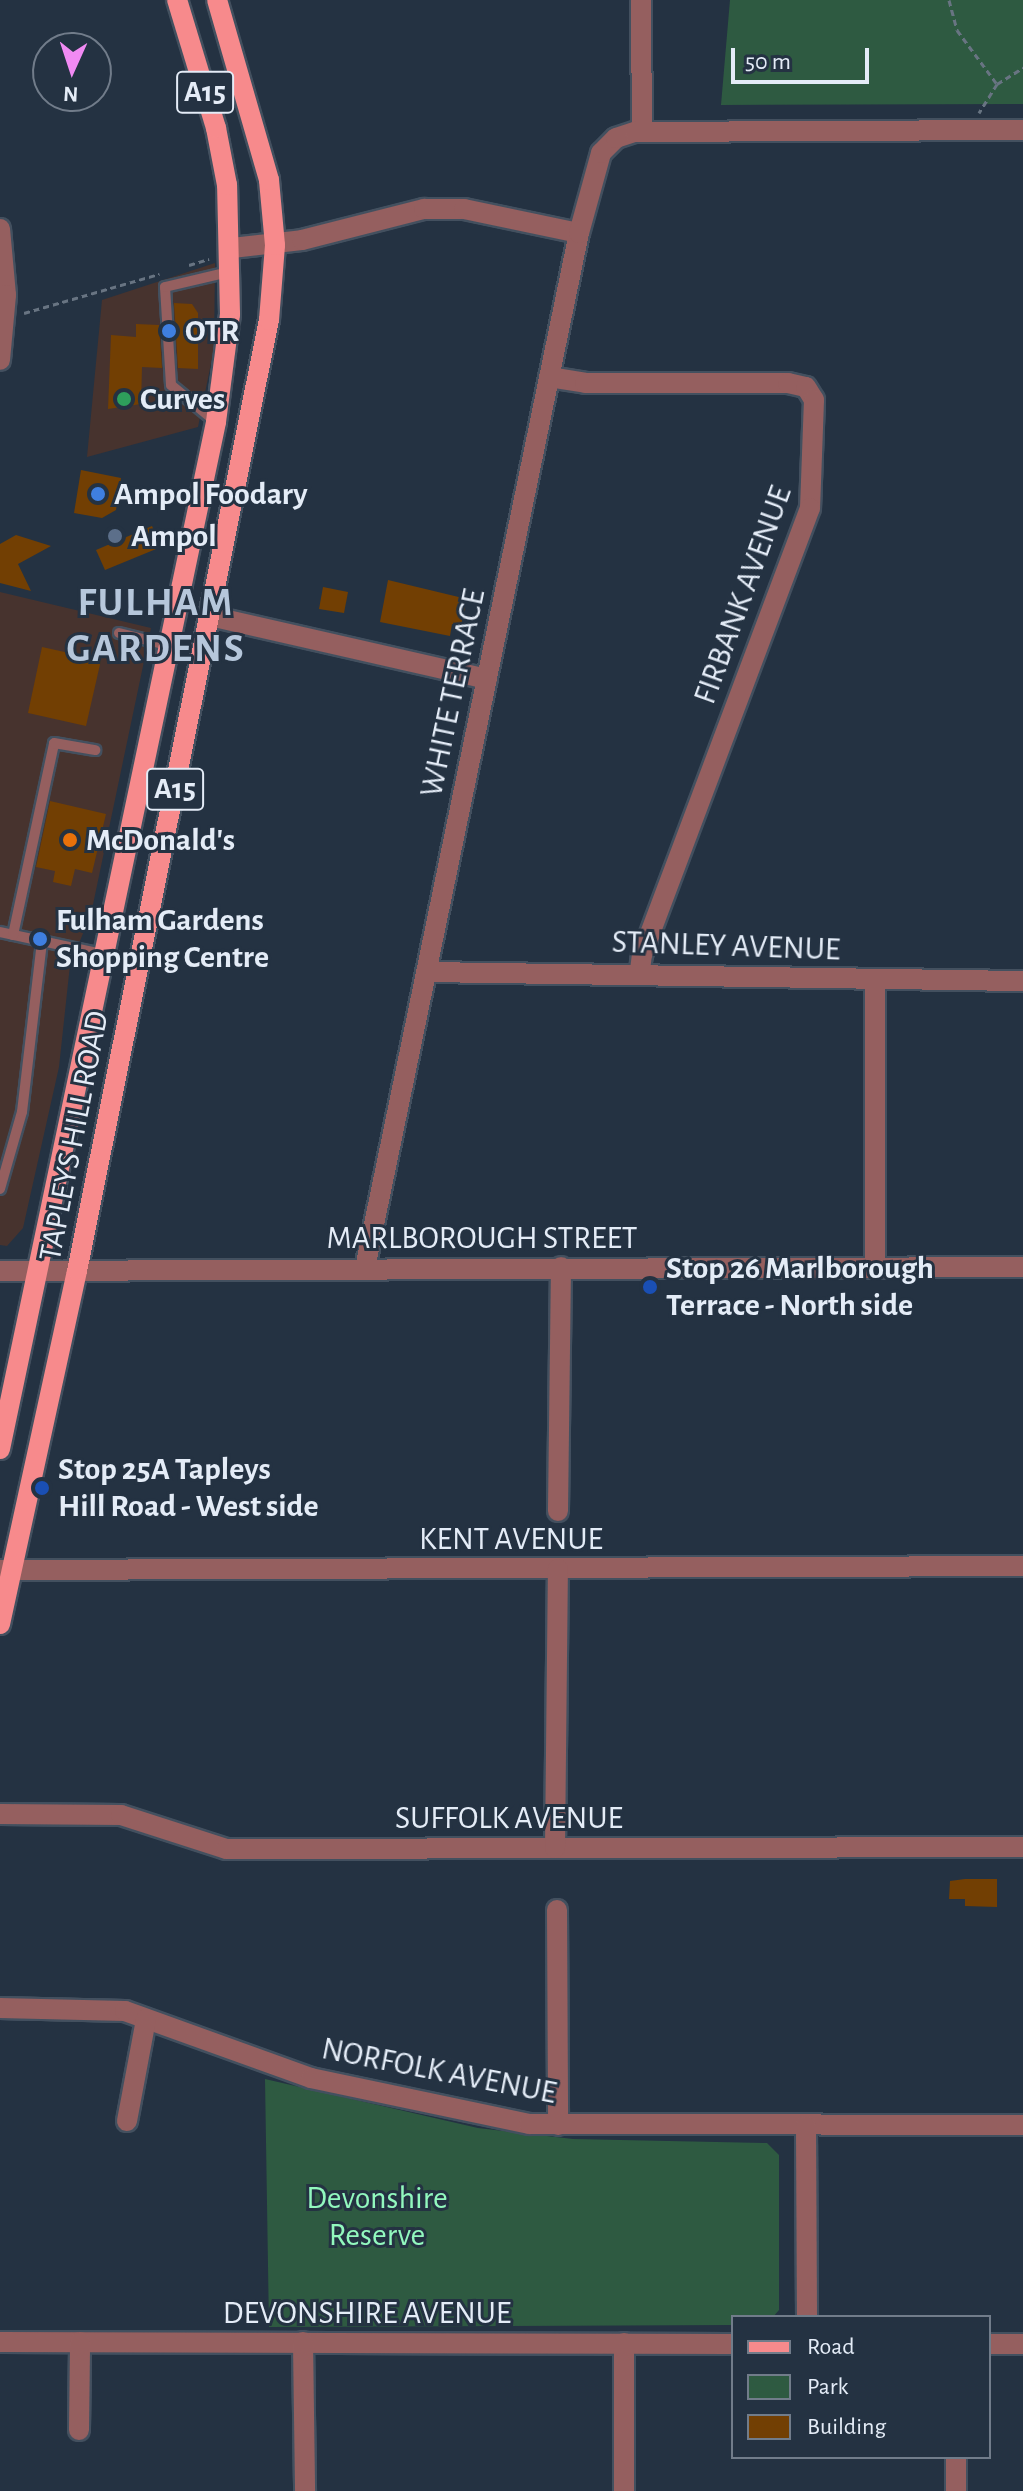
<!DOCTYPE html>
<style>
body{margin:0}
#map{position:relative;width:1023px;height:2491px;overflow:hidden;background:#243242;font-family:"Alegreya Sans",sans-serif}
div>[style]{position:absolute}
.commercial>*{inset:0;background:#47332e}
.green>*{inset:0;background:#2e5a41}
.building>*{inset:0;background:#723f03}
.path>*{height:3px;margin-top:-1.5px;transform-origin:0;background:repeating-linear-gradient(90deg,#687482 0 6px,transparent 0 10px)}
.roads{filter:drop-shadow(2px 0 #43505f) drop-shadow(-2px 0 #43505f) drop-shadow(0 2px #43505f) drop-shadow(0 -2px #43505f)}
.service>*{height:10px;margin:-5px;padding:0 5px;transform-origin:5px;border-radius:5px;background:#955f5f}
.minor>*{height:20px;margin:-10px;padding:0 10px;transform-origin:10px;border-radius:10px;background:#955f5f}
.tertiary>*{height:20px;margin:-10px;padding:0 10px;transform-origin:10px;border-radius:10px;background:#955f5f}
.primary>*{height:20px;margin:-10px;padding:0 10px;transform-origin:10px;border-radius:10px;background:#f78a8c}
.dots>*{width:22px;height:22px;translate:-50% -50%;box-sizing:border-box;border:4px solid #243242;border-radius:50%}
span{translate:-50% -50%;white-space:nowrap;text-align:center;line-height:1.15;-webkit-text-stroke:6px #243242;paint-order:stroke}
.shield-label span{padding:2px 6px;background:#243242;border:2px solid;border-radius:6px;-webkit-text-stroke-width:0}
.shield-label{font-size:30px;color:#e4ecf7;font-weight:700}
.poi-label{font-size:32px;color:#e4ecf7;font-weight:700}
.left{translate:0 -50%;text-align:left}
.street-label{font-size:32px;color:#e4ecf7}
.park-label{font-size:32px;color:#92f8be}
.district-label{font-size:40px;color:#b6c7db;font-weight:700;letter-spacing:2px}
.legend{position:absolute;left:731px;top:2315px;width:260px;height:144px;box-sizing:border-box;background:#243242;border:2px solid #717c8a;margin:0;padding:10px 14px;list-style:none;font-size:24px;color:#e4ecf7}
.legend li{display:flex;align-items:center;gap:16px;height:40px}
.legend b{width:40px;border:2px solid #717c8a}
.north{position:absolute;left:32px;top:32px;width:80px;height:80px;box-sizing:border-box;background:#243242;border:2px solid #717c8a;border-radius:50%;rotate:183deg;font-size:22px;font-weight:700;line-height:32px;text-align:center;color:#e4ecf7}
.north::after{content:'';display:block;margin:auto;width:28px;height:36px;background:#f18af3;clip-path:polygon(50% 0,100% 100%,50% 72%,0 100%)}
.scale{position:absolute;left:731px;top:48px;width:138px;height:36px;box-sizing:border-box;border:4px solid #e4ecf7;border-top:0;padding-left:10px;font-size:24px;line-height:28px;white-space:nowrap;color:#e4ecf7;-webkit-text-stroke:6px #243242;paint-order:stroke}
</style>
<div id="map">
<div class="commercial">
<div style="clip-path:polygon(215px 263px,214px 349px,198px 427px,87px 457px,102px 300px)"></div>
<div style="clip-path:polygon(0 592px,151px 628px,91px 914px,70px 965px,59px 1067px,23px 1228px,7px 1246px,0 1245px)"></div>
</div>
<div class="green">
<div style="clip-path:polygon(730px 0,1023px 0,1023px 104px,721px 105px)"></div>
<div style="clip-path:polygon(265px 2079px,478px 2128px,573px 2139px,767px 2143px,779px 2155px,779px 2310px,773px 2317px,733px 2317px,733px 2325px,269px 2327px)"></div>
</div>
<div class="building">
<div style="clip-path:polygon(174px 303px,192px 304px,198px 313px,198px 369px,178px 368px)"></div>
<div style="clip-path:polygon(136px 324px,159px 325px,162px 368px,142px 367px,141px 404px,108px 409px,111px 335px,136px 337px)"></div>
<div style="clip-path:polygon(81px 470px,121px 478px,116px 510px,102px 518px,74px 513px)"></div>
<div style="clip-path:polygon(152px 526px,161px 547px,105px 570px,96px 550px)"></div>
<div style="clip-path:polygon(16px 535px,51px 546px,18px 564px,31px 591px,0 583px,0 544px)"></div>
<div style="clip-path:polygon(388px 580px,467px 599px,461px 626px,452px 624px,450px 636px,380px 622px)"></div>
<div style="clip-path:polygon(323px 587px,348px 592px,344px 613px,319px 609px)"></div>
<div style="clip-path:polygon(42px 647px,101px 660px,86px 726px,28px 713px)"></div>
<div style="clip-path:polygon(50px 801px,106px 814px,92px 873px,75px 869px,71px 886px,53px 882px,55px 871px,36px 867px)"></div>
<div style="clip-path:polygon(965px 1879px,997px 1879px,997px 1907px,965px 1906px,965px 1899px,949px 1899px,950px 1881px)"></div>
</div>
<div class="path">
<div style="left:949px;top:0;width:31px;rotate:75deg"></div>
<div style="left:957px;top:30px;width:67px;rotate:53.5deg"></div>
<div style="left:997px;top:84px;width:34px;rotate:122deg"></div>
<div style="left:997px;top:84px;width:31px;rotate:-32deg"></div>
<div style="left:189px;top:265px;width:21px;rotate:-17deg"></div>
<div style="left:24px;top:313px;width:141px;rotate:-16.1deg"></div>
</div>
<div class="roads">
<div class="service">
<div style="left:216px;top:422px;width:58px;rotate:-140.6deg"></div>
<div style="left:171px;top:385px;width:98px;rotate:-93.5deg"></div>
<div style="left:165px;top:287px;width:66px;rotate:-13.2deg"></div>
<div style="left:119px;top:633px;width:49px;rotate:14deg"></div>
<div style="left:0;top:932px;width:143px;rotate:12.1deg"></div>
<div style="left:13px;top:935px;width:196px;rotate:-77.9deg"></div>
<div style="left:54px;top:743px;width:42px;rotate:9.7deg"></div>
<div style="left:0;top:1189px;width:80px;rotate:-74.1deg"></div>
<div style="left:22px;top:1112px;width:172px;rotate:-83.3deg"></div>
</div>
<div class="minor">
<div style="left:641px;top:0;width:132px;rotate:89.6deg"></div>
<div style="left:0;top:229px;width:66px;rotate:84.8deg"></div>
<div style="left:6px;top:295px;width:65px;rotate:95.3deg"></div>
<div style="left:232px;top:248px;width:70px;rotate:-6.5deg"></div>
<div style="left:302px;top:240px;width:126px;rotate:-14.3deg"></div>
<div style="left:424px;top:209px;width:40px"></div>
<div style="left:464px;top:209px;width:117px;rotate:11.8deg"></div>
<div style="left:549px;top:377px;width:36px;rotate:9deg"></div>
<div style="left:585px;top:383px;width:203px"></div>
<div style="left:788px;top:383px;width:18px;rotate:13deg"></div>
<div style="left:806px;top:387px;width:15px;rotate:58deg"></div>
<div style="left:814px;top:400px;width:108px;rotate:92.1deg"></div>
<div style="left:810px;top:508px;width:477px;rotate:110.6deg"></div>
<div style="left:642px;top:954px;width:17px;rotate:97deg"></div>
<div style="left:210px;top:616px;width:284px;rotate:12.8deg"></div>
<div style="left:427px;top:972px;width:596px;rotate:0.87deg"></div>
<div style="left:875px;top:1267px;width:287px;rotate:-90deg"></div>
<div style="left:365px;top:1268px;width:1057px;rotate:-78.32deg"></div>
<div style="left:579px;top:233px;width:83px;rotate:-74.6deg"></div>
<div style="left:601px;top:153px;width:21px;rotate:-45deg"></div>
<div style="left:616px;top:138px;width:20px;rotate:-18deg"></div>
<div style="left:635px;top:132px;width:388px;rotate:-0.3deg"></div>
<div style="left:558px;top:1511px;width:244px;rotate:-89.3deg"></div>
<div style="left:0;top:1570px;width:1023px;rotate:-0.22deg"></div>
<div style="left:0;top:1814px;width:121px;rotate:0.5deg"></div>
<div style="left:121px;top:1815px;width:110px;rotate:17.9deg"></div>
<div style="left:226px;top:1849px;width:797px;rotate:-0.14deg"></div>
<div style="left:555px;top:1848px;width:279px;rotate:-89.4deg"></div>
<div style="left:557px;top:1910px;width:215px;rotate:89.7deg"></div>
<div style="left:0;top:2008px;width:125px;rotate:1.4deg"></div>
<div style="left:125px;top:2011px;width:198px;rotate:19.8deg"></div>
<div style="left:311px;top:2078px;width:223px;rotate:11.9deg"></div>
<div style="left:529px;top:2124px;width:494px;rotate:0.1deg"></div>
<div style="left:127px;top:2121px;width:104px;rotate:-79.4deg"></div>
<div style="left:806px;top:2126px;width:191px;rotate:89.7deg"></div>
<div style="left:0;top:2342px;width:733px;rotate:0.16deg"></div>
<div style="left:303px;top:2342px;width:149px;rotate:89.2deg"></div>
<div style="left:989px;top:2344px;width:34px"></div>
<div style="left:79px;top:2430px;width:88px;rotate:-89.3deg"></div>
<div style="left:956px;top:2457px;width:34px;rotate:90deg"></div>
<div style="left:624px;top:2491px;width:148px;rotate:-90deg"></div>
</div>
<div class="tertiary">
<div style="left:0;top:1271px;width:1023px;rotate:-0.22deg"></div>
</div>
<div class="primary">
<div style="left:0;top:1449px;width:1049px;rotate:-78.12deg"></div>
<div style="left:216px;top:422px;width:109px;rotate:-82.6deg"></div>
<div style="left:230px;top:314px;width:129px;rotate:-91.3deg"></div>
<div style="left:227px;top:185px;width:58px;rotate:-100.9deg"></div>
<div style="left:216px;top:128px;width:134px;rotate:-106.9deg"></div>
<div style="left:0;top:1624px;width:361px;rotate:-77.7deg"></div>
<div style="left:77px;top:1271px;width:970px;rotate:-78.59deg"></div>
<div style="left:269px;top:320px;width:75px;rotate:-85.4deg"></div>
<div style="left:275px;top:245px;width:65px;rotate:-95.3deg"></div>
<div style="left:269px;top:180px;width:187px;rotate:-106.1deg"></div>
</div>
</div>
<div class="dots">
<div style="left:169px;top:331px;background:#3f7fe0"></div>
<div style="left:124px;top:399px;background:#2e9e5b"></div>
<div style="left:98px;top:494px;background:#3f7fe0"></div>
<div style="left:115px;top:536px;background:#5c6f8a"></div>
<div style="left:70px;top:840px;background:#e8710a"></div>
<div style="left:40px;top:939px;background:#3f7fe0"></div>
<div style="left:650px;top:1287px;background:#1a4fb4"></div>
<div style="left:42px;top:1488px;background:#1a4fb4"></div>
</div>
<div class="shield-label">
<span style="left:205px;top:92px">A15</span>
<span style="left:175px;top:789px">A15</span>
</div>
<div class="poi-label">
<span class="left" style="left:185px;top:331px">OTR</span>
<span class="left" style="left:140px;top:399px">Curves</span>
<span class="left" style="left:114px;top:494px">Ampol Foodary</span>
<span class="left" style="left:131px;top:536px">Ampol</span>
<span class="left" style="left:86px;top:840px">McDonald's</span>
<span class="left" style="left:56px;top:939px">Fulham Gardens<br>Shopping Centre</span>
<span class="left" style="left:666px;top:1287px">Stop 26 Marlborough<br>Terrace - North side</span>
<span class="left" style="left:58px;top:1488px">Stop 25A Tapleys<br>Hill Road - West side</span>
</div>
<div class="street-label">
<span style="left:743px;top:595px;rotate:-70deg">FIRBANK AVENUE</span>
<span style="left:453px;top:693px;rotate:-78deg">WHITE TERRACE</span>
<span style="left:726px;top:946px;rotate:2deg">STANLEY AVENUE</span>
<span style="left:74px;top:1136px;rotate:-79deg">TAPLEYS HILL ROAD</span>
<span style="left:482px;top:1238px">MARLBOROUGH STREET</span>
<span style="left:511px;top:1539px">KENT AVENUE</span>
<span style="left:509px;top:1818px">SUFFOLK AVENUE</span>
<span style="left:439px;top:2071px;rotate:11deg">NORFOLK AVENUE</span>
<span style="left:367px;top:2313px">DEVONSHIRE AVENUE</span>
</div>
<div class="park-label">
<span style="left:377px;top:2217px">Devonshire<br>Reserve</span>
</div>
<div class="district-label">
<span style="left:156px;top:626px">FULHAM<br>GARDENS</span>
</div>
<ul class="legend">
<li><b style="height:10px;background:#f78a8c"></b>Road</li>
<li><b style="height:22px;background:#2e5a41"></b>Park</li>
<li><b style="height:22px;background:#723f03"></b>Building</li>
</ul>
<div class="north">N</div>
<div class="scale">50 m</div>
</div>
